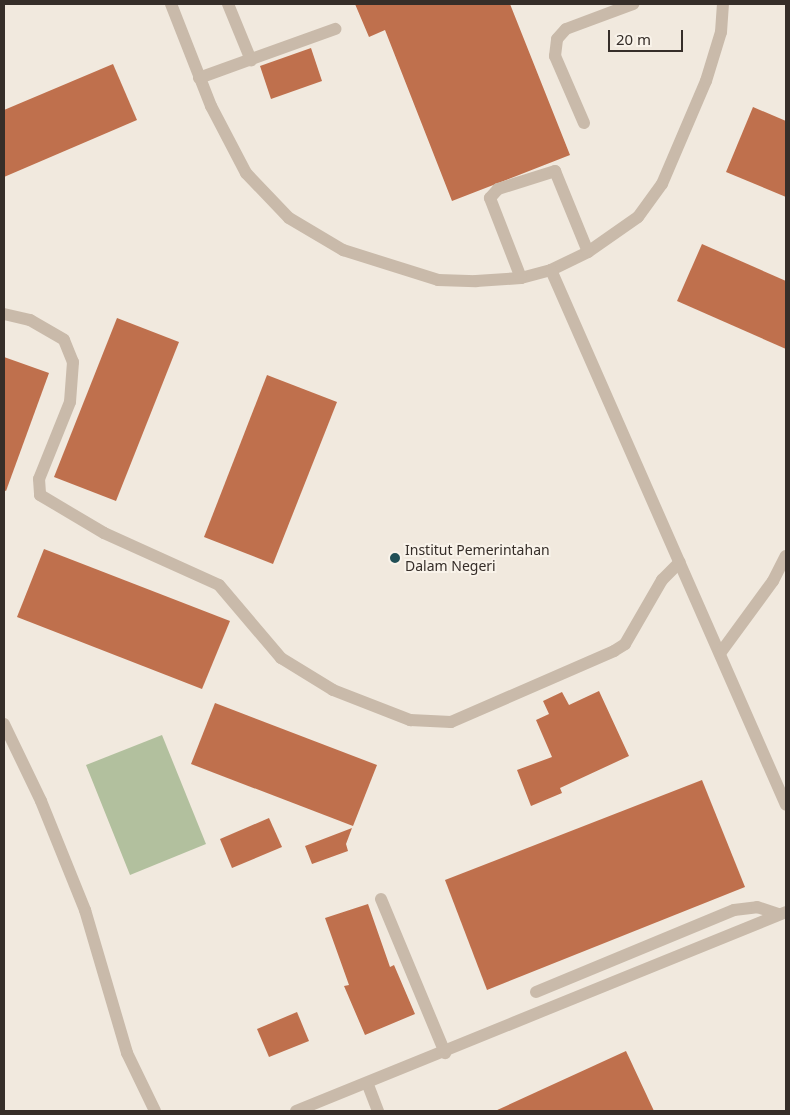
<!DOCTYPE html>
<style>
body{margin:0}
#map{position:relative;width:790px;height:1115px;overflow:hidden;background:#f1e9de;font-family:"Noto Sans",sans-serif}
div>[style]{position:absolute}
.green>*{inset:0;background:#b2c09e}
.building>*{inset:0;background:#bf704d}
.minor>*{height:12px;margin:-6px;padding:0 6px;transform-origin:6px;border-radius:6px;background:#c9baaa}
.dots>*{width:14px;height:14px;translate:-50% -50%;box-sizing:border-box;border:2px solid #f9f3ea;border-radius:50%}
span{translate:-50% -50%;white-space:nowrap;text-align:center;line-height:1.15;-webkit-text-stroke:4px #f9f3ea;paint-order:stroke}
.poi-label{font-size:14px;color:#362e29}
.left{translate:0 -50%;text-align:left}
.frame{position:absolute;inset:0;border:5px solid #362e29;pointer-events:none}
.scale{position:absolute;left:608px;top:30px;width:75px;height:22px;box-sizing:border-box;border:2px solid #362e29;border-top:0;padding-left:6px;font-size:15px;line-height:18px;white-space:nowrap;color:#362e29;-webkit-text-stroke:4px #f9f3ea;paint-order:stroke}
</style>
<div id="map">
<div class="green">
<div style="clip-path:polygon(162px 735px,206px 844px,130px 875px,86px 765px)"></div>
</div>
<div class="building">
<div style="clip-path:polygon(355px 4px,510px 4px,570px 155px,452px 201px,385px 30px,369px 37px)"></div>
<div style="clip-path:polygon(311px 48px,322px 81px,271px 99px,260px 66px)"></div>
<div style="clip-path:polygon(113px 64px,137px 120px,4px 177px,4px 110px)"></div>
<div style="clip-path:polygon(753px 107px,786px 121px,786px 197px,726px 172px)"></div>
<div style="clip-path:polygon(702px 244px,786px 281px,786px 349px,677px 301px)"></div>
<div style="clip-path:polygon(117px 318px,179px 342px,116px 501px,54px 477px)"></div>
<div style="clip-path:polygon(4px 357px,49px 373px,6px 491px,4px 490px)"></div>
<div style="clip-path:polygon(267px 375px,337px 402px,273px 564px,204px 537px)"></div>
<div style="clip-path:polygon(44px 549px,230px 621px,202px 689px,17px 617px)"></div>
<div style="clip-path:polygon(599px 691px,629px 756px,560px 788px,562px 793px,531px 806px,517px 770px,552px 757px,536px 720px,549px 714px,543px 701px,562px 692px,569px 705px)"></div>
<div style="clip-path:polygon(215px 703px,377px 765px,353px 826px,191px 764px)"></div>
<div style="clip-path:polygon(702px 780px,745px 887px,487px 990px,445px 880px)"></div>
<div style="clip-path:polygon(269px 818px,282px 847px,232px 868px,220px 839px)"></div>
<div style="clip-path:polygon(352px 828px,346px 844px,348px 851px,312px 864px,305px 846px)"></div>
<div style="clip-path:polygon(368px 904px,390px 967px,394px 965px,415px 1014px,365px 1035px,344px 986px,349px 985px,325px 918px)"></div>
<div style="clip-path:polygon(297px 1012px,309px 1041px,269px 1057px,257px 1029px)"></div>
<div style="clip-path:polygon(626px 1051px,654px 1111px,495px 1111px)"></div>
</div>
<div class="minor">
<div style="left:171px;top:4px;width:110px;rotate:68.6deg"></div>
<div style="left:211px;top:106px;width:76px;rotate:62.4deg"></div>
<div style="left:246px;top:173px;width:62px;rotate:46.3deg"></div>
<div style="left:289px;top:218px;width:63px;rotate:30.7deg"></div>
<div style="left:343px;top:250px;width:100px;rotate:17.5deg"></div>
<div style="left:438px;top:280px;width:38px;rotate:2deg"></div>
<div style="left:476px;top:281px;width:45px;rotate:-3.8deg"></div>
<div style="left:521px;top:278px;width:31px;rotate:-15deg"></div>
<div style="left:551px;top:270px;width:41px;rotate:-25.9deg"></div>
<div style="left:588px;top:252px;width:61px;rotate:-35deg"></div>
<div style="left:638px;top:217px;width:41px;rotate:-54deg"></div>
<div style="left:662px;top:184px;width:112px;rotate:-66.9deg"></div>
<div style="left:706px;top:81px;width:51px;rotate:-73deg"></div>
<div style="left:721px;top:32px;width:28px;rotate:-86deg"></div>
<div style="left:228px;top:4px;width:61px;rotate:67.7deg"></div>
<div style="left:199px;top:78px;width:145px;rotate:-19.8deg"></div>
<div style="left:584px;top:123px;width:73px;rotate:-113.4deg"></div>
<div style="left:555px;top:56px;width:17px;rotate:-83deg"></div>
<div style="left:557px;top:39px;width:13px;rotate:-48deg"></div>
<div style="left:566px;top:29px;width:72px;rotate:-20.5deg"></div>
<div style="left:551px;top:270px;width:584px;rotate:66.29deg"></div>
<div style="left:521px;top:278px;width:86px;rotate:-111.2deg"></div>
<div style="left:490px;top:198px;width:12px;rotate:-48deg"></div>
<div style="left:498px;top:189px;width:60px;rotate:-17.5deg"></div>
<div style="left:555px;top:171px;width:87px;rotate:67.8deg"></div>
<div style="left:4px;top:314px;width:27px;rotate:13deg"></div>
<div style="left:30px;top:320px;width:39px;rotate:30deg"></div>
<div style="left:64px;top:340px;width:24px;rotate:68deg"></div>
<div style="left:73px;top:362px;width:40px;rotate:94.3deg"></div>
<div style="left:70px;top:402px;width:83px;rotate:111.9deg"></div>
<div style="left:39px;top:479px;width:16px;rotate:86deg"></div>
<div style="left:40px;top:495px;width:74px;rotate:30.7deg"></div>
<div style="left:104px;top:533px;width:126px;rotate:24.3deg"></div>
<div style="left:219px;top:585px;width:96px;rotate:49.7deg"></div>
<div style="left:281px;top:658px;width:61px;rotate:31.6deg"></div>
<div style="left:333px;top:690px;width:83px;rotate:21.3deg"></div>
<div style="left:410px;top:720px;width:41px;rotate:2.8deg"></div>
<div style="left:451px;top:722px;width:178px;rotate:-23.5deg"></div>
<div style="left:614px;top:651px;width:13px;rotate:-32deg"></div>
<div style="left:625px;top:644px;width:74px;rotate:-60deg"></div>
<div style="left:662px;top:580px;width:25px;rotate:-45deg"></div>
<div style="left:721px;top:652px;width:88px;rotate:-53.8deg"></div>
<div style="left:773px;top:581px;width:28px;rotate:-63deg"></div>
<div style="left:4px;top:724px;width:85px;rotate:64.3deg"></div>
<div style="left:41px;top:801px;width:118px;rotate:68deg"></div>
<div style="left:85px;top:910px;width:149px;rotate:73.6deg"></div>
<div style="left:127px;top:1053px;width:64px;rotate:64.2deg"></div>
<div style="left:381px;top:899px;width:167px;rotate:67.4deg"></div>
<div style="left:536px;top:992px;width:214px;rotate:-22.5deg"></div>
<div style="left:734px;top:910px;width:23px;rotate:-7deg"></div>
<div style="left:757px;top:907px;width:23px;rotate:18deg"></div>
<div style="left:368px;top:1085px;width:28px;rotate:69deg"></div>
<div style="left:296px;top:1111px;width:529px;rotate:-22.1deg"></div>
</div>
<div class="dots">
<div style="left:395px;top:558px;background:#214f56"></div>
</div>
<div class="poi-label">
<span class="left" style="left:405px;top:558px">Institut Pemerintahan<br>Dalam Negeri</span>
</div>
<div class="frame"></div>
<div class="scale">20 m</div>
</div>
